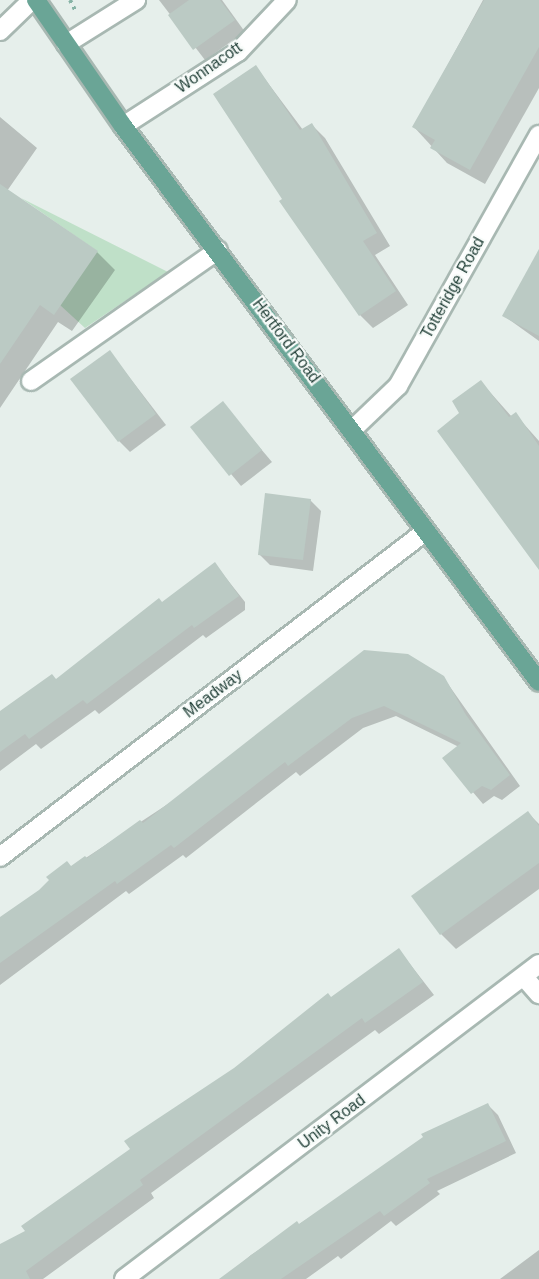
<!DOCTYPE html>
<style>
body{margin:0}
#map{position:relative;width:539px;height:1279px;overflow:hidden;background:#e6efeb;font-family:Arial,sans-serif}
div>[style]{position:absolute}
.green>*{inset:0;background:#bfe0c8}
.shadow>*{inset:0;background:#0003}
.building>*{inset:0;background:#bbcac4}
.path>*{height:4px;margin-top:-2px;transform-origin:0;background:repeating-linear-gradient(90deg,#86b3a5 0 3px,transparent 0 7.5px)}
.roads{filter:drop-shadow(2px 0 #a8b8b2) drop-shadow(-2px 0 #a8b8b2) drop-shadow(0 2px #a8b8b2) drop-shadow(0 -2px #a8b8b2)}
.minor>*{height:18px;margin:-9px;padding:0 9px;transform-origin:9px;border-radius:9px;background:#fff}
.major>*{height:18px;margin:-9px;padding:0 9px;transform-origin:9px;border-radius:9px;background:#6aa596}
span{translate:-50% -50%;white-space:nowrap;text-align:center;line-height:1.15;-webkit-text-stroke:4.5px #f7fbf9;paint-order:stroke}
.street-label{font-size:16px;color:#24423a}
</style>
<div id="map">
<div class="green">
<div style="clip-path:polygon(21px 198px,168px 272px,85px 328px,60px 305px,97px 251px)"></div>
</div>
<div class="shadow">
<div style="clip-path:polygon(159px 0,222px 0,245px 32px,205px 60px)"></div>
<div style="clip-path:polygon(483px 0,539px 0,539px 88px,485px 184px,447px 163px,414px 127px)"></div>
<div style="clip-path:polygon(256px 67px,303px 130px,312px 125px,325px 138px,390px 246px,375px 255px,408px 305px,373px 328px,360px 315px,284px 199px)"></div>
<div style="clip-path:polygon(0 117px,37px 148px,7px 191px,97px 252px,115px 270px,72px 331px,58px 322px,0 408px)"></div>
<div style="clip-path:polygon(539px 254px,539px 341px,504px 316px)"></div>
<div style="clip-path:polygon(110px 352px,166px 425px,130px 452px,119px 441px)"></div>
<div style="clip-path:polygon(481px 382px,512px 417px,515px 414px,539px 441px,539px 568px,461px 413px)"></div>
<div style="clip-path:polygon(222px 403px,272px 462px,241px 486px,192px 427px)"></div>
<div style="clip-path:polygon(310px 500px,321px 511px,313px 571px,270px 565px,259px 554px)"></div>
<div style="clip-path:polygon(215px 564px,245px 602px,245px 610px,206px 638px,203px 635px,99px 714px,95px 710px,41px 749px,36px 744px,0 771px,0 713px,56px 681px)"></div>
<div style="clip-path:polygon(443px 677px,520px 786px,502px 800px,494px 796px,483px 804px,444px 758px,459px 747px,396px 716px,363px 728px,300px 776px,296px 772px,186px 858px,183px 855px,129px 894px,126px 891px,0 985px,0 919px,72px 867px,206px 779px)"></div>
<div style="clip-path:polygon(528px 813px,539px 824px,539px 889px,456px 949px,441px 934px)"></div>
<div style="clip-path:polygon(399px 950px,434px 995px,379px 1034px,375px 1030px,151px 1193px,154px 1198px,43px 1279px,0 1279px,0 1245px,27px 1232px,235px 1069px)"></div>
<div style="clip-path:polygon(487px 1104px,498px 1115px,516px 1153px,437px 1191px,440px 1194px,396px 1226px,391px 1221px,341px 1259px,338px 1256px,306px 1279px,223px 1279px,251px 1255px)"></div>
<div style="clip-path:polygon(539px 1250px,539px 1279px,500px 1279px)"></div>
</div>
<div class="building">
<div style="clip-path:polygon(189px 0,220px 0,235px 20px,193px 50px,168px 15px)"></div>
<div style="clip-path:polygon(484px 0,539px 0,539px 47px,470px 170px,430px 148px,435px 140px,412px 127px)"></div>
<div style="clip-path:polygon(256px 65px,300px 130px,312px 123px,377px 233px,363px 241px,396px 291px,359px 316px,279px 201px,282px 199px,213px 94px)"></div>
<div style="clip-path:polygon(0 184px,98px 251px,54px 315px,40px 305px,0 364px)"></div>
<div style="clip-path:polygon(539px 249px,539px 336px,502px 316px)"></div>
<div style="clip-path:polygon(110px 350px,156px 414px,118px 442px,70px 379px)"></div>
<div style="clip-path:polygon(481px 380px,509px 417px,516px 412px,539px 446px,539px 570px,437px 431px,459px 413px,452px 401px)"></div>
<div style="clip-path:polygon(223px 401px,262px 450px,229px 476px,190px 427px)"></div>
<div style="clip-path:polygon(265px 493px,311px 499px,303px 560px,258px 555px)"></div>
<div style="clip-path:polygon(215px 562px,239px 596px,194px 628px,192px 625px,87px 704px,83px 700px,29px 739px,25px 734px,0 752px,0 711px,52px 674px,56px 679px,159px 598px,162px 602px)"></div>
<div style="clip-path:polygon(364px 650px,408px 654px,444px 676px,466px 715px,510px 775px,491px 790px,482px 786px,471px 794px,442px 758px,461px 743px,384px 706px,352px 718px,288px 766px,285px 762px,174px 848px,171px 845px,117px 884px,115px 881px,0 963px,0 917px,39px 890px,49px 880px,46px 877px,67px 861px,71px 866px,85px 856px,87px 858px,140px 820px,143px 823px)"></div>
<div style="clip-path:polygon(528px 811px,539px 826px,539px 863px,440px 935px,411px 896px)"></div>
<div style="clip-path:polygon(399px 948px,423px 982px,365px 1023px,362px 1018px,140px 1180px,143px 1185px,26px 1271px,30px 1279px,0 1279px,0 1244px,25px 1231px,21px 1226px,130px 1149px,124px 1141px,234px 1068px,328px 993px,331px 997px)"></div>
<div style="clip-path:polygon(488px 1103px,506px 1141px,427px 1179px,430px 1183px,384px 1216px,380px 1211px,281px 1279px,219px 1279px,297px 1221px,299px 1224px,423px 1137px,421px 1134px)"></div>
</div>
<div class="path">
<div style="left:70px;top:0;width:11px;rotate:63deg"></div>
</div>
<div class="roads">
<div class="minor">
<div style="left:0;top:31px;width:45px;rotate:-44.1deg"></div>
<div style="left:66px;top:44px;width:83px;rotate:-32.2deg"></div>
<div style="left:123px;top:126px;width:137px;rotate:-32.8deg"></div>
<div style="left:238px;top:52px;width:71px;rotate:-46.7deg"></div>
<div style="left:31px;top:381px;width:228px;rotate:-35deg"></div>
<div style="left:352px;top:430px;width:64px;rotate:-43.7deg"></div>
<div style="left:398px;top:386px;width:288px;rotate:-60.7deg"></div>
<div style="left:0;top:857px;width:536px;rotate:-37.43deg"></div>
<div style="left:524px;top:977px;width:23px;rotate:49deg"></div>
<div style="left:124px;top:1279px;width:521px;rotate:-37.2deg"></div>
</div>
<div class="major">
<div style="left:36px;top:0;width:153px;rotate:55.4deg"></div>
<div style="left:123px;top:126px;width:694px;rotate:53.2deg"></div>
</div>
</div>
<div class="street-label">
<span style="left:209px;top:68px;rotate:-35deg">Wonnacott</span>
<span style="left:453px;top:288px;rotate:-61deg">Totteridge Road</span>
<span style="left:286px;top:341px;rotate:53deg">Hertford Road</span>
<span style="left:213px;top:694px;rotate:-37deg">Meadway</span>
<span style="left:332px;top:1122px;rotate:-37deg">Unity Road</span>
</div>
</div>
